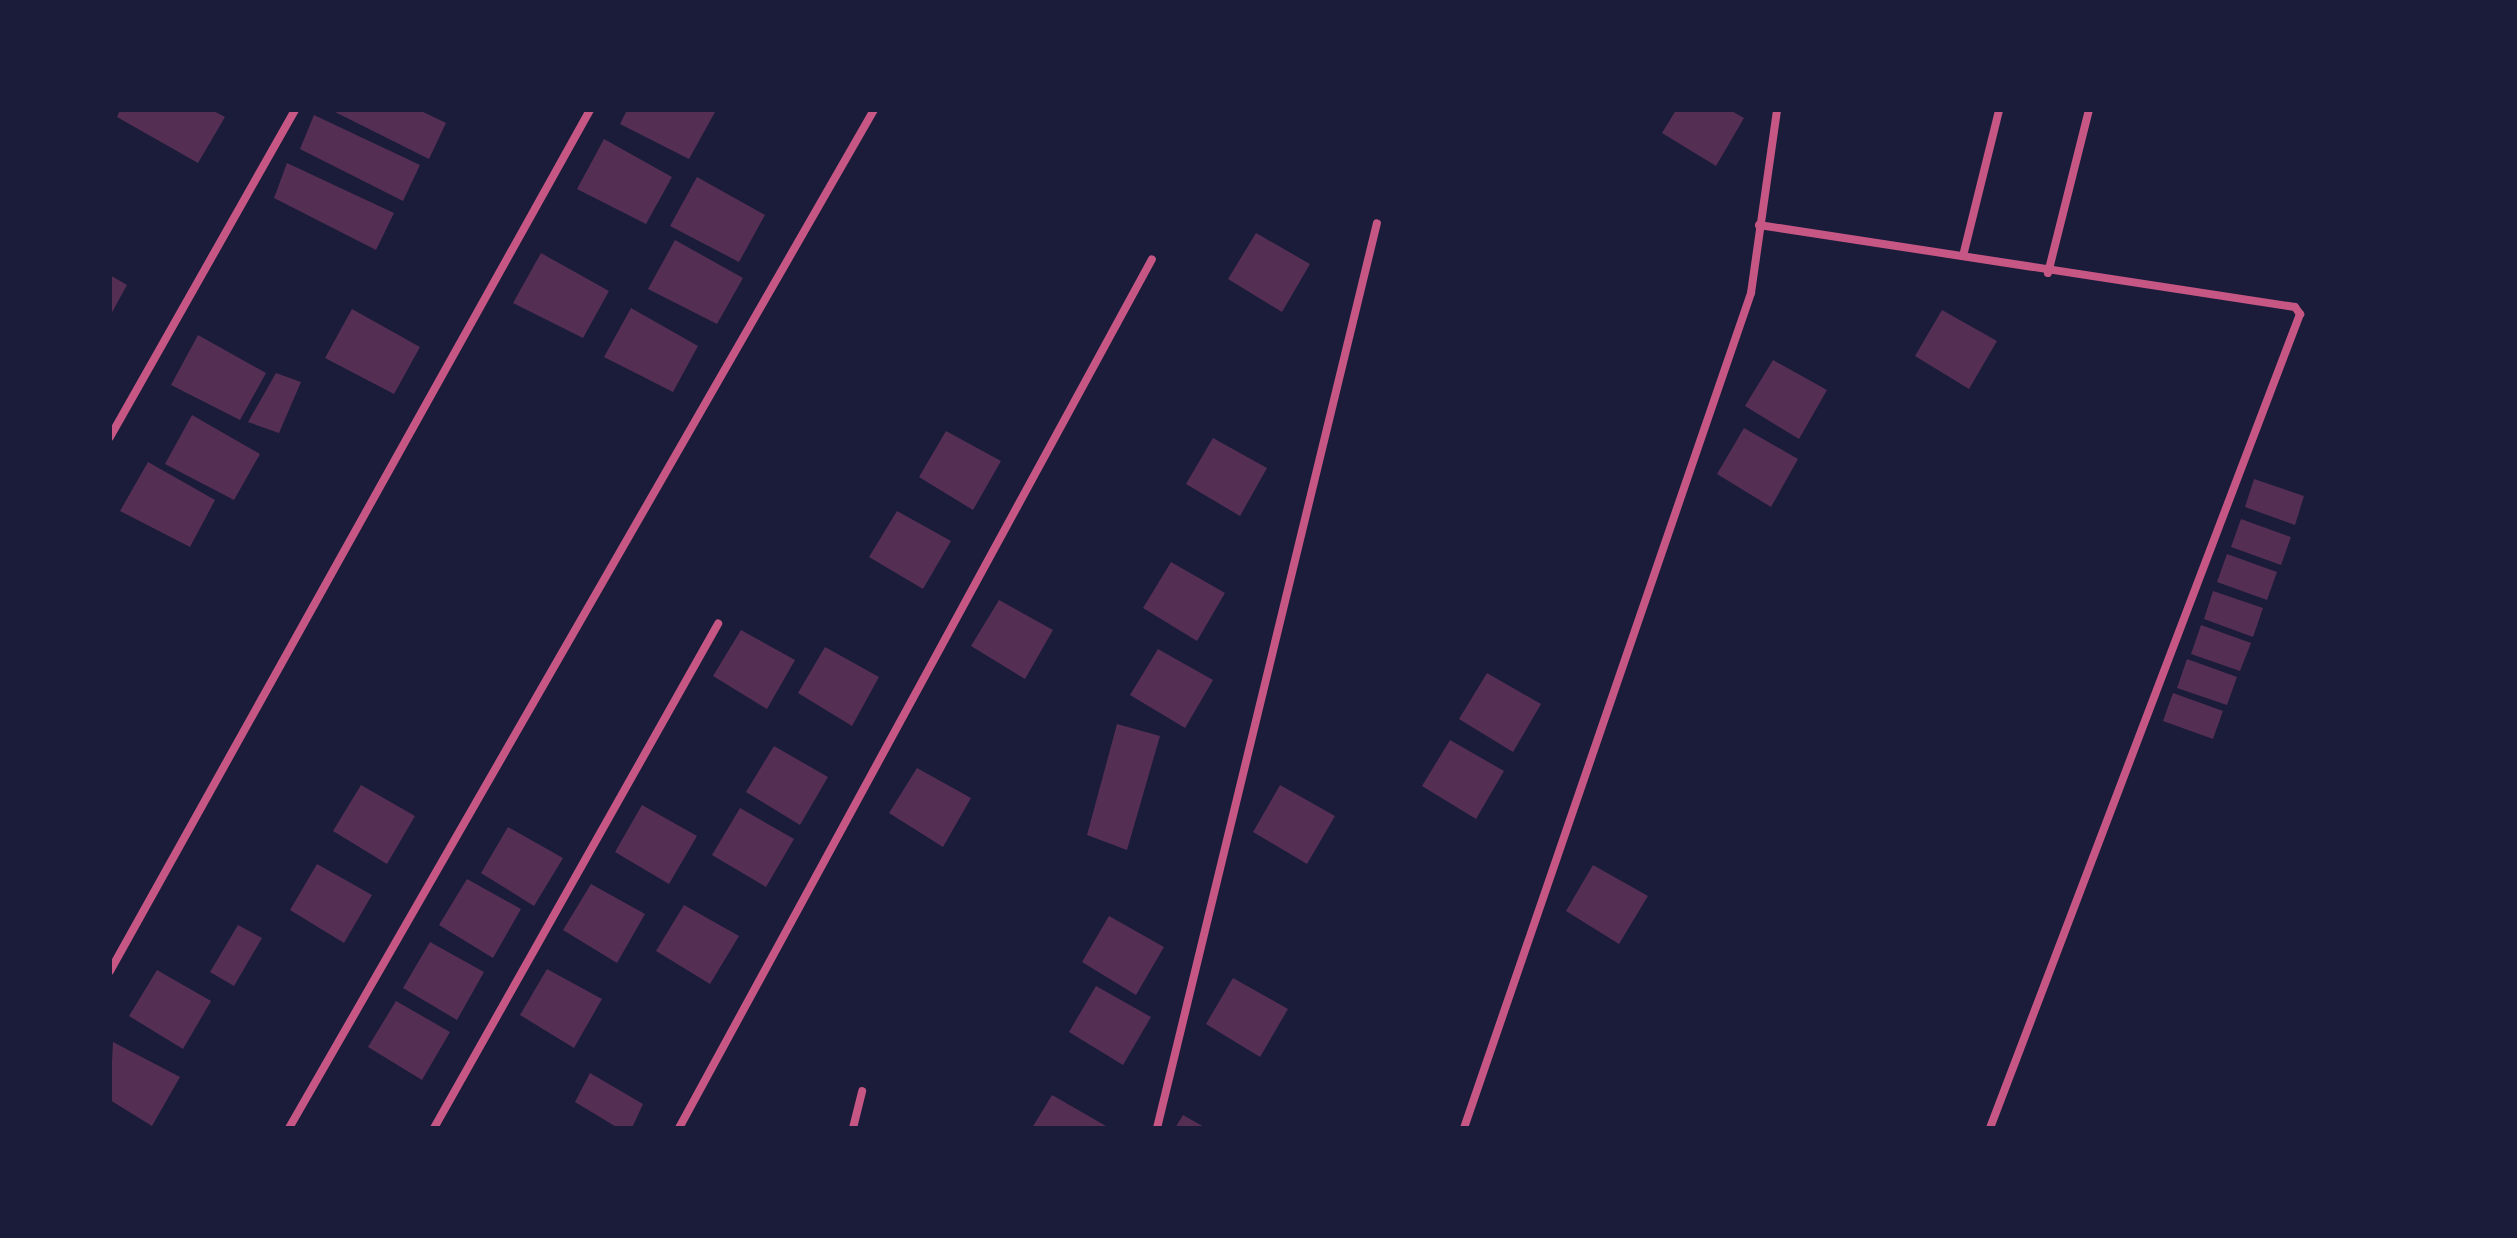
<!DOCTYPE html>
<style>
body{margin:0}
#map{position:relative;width:2517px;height:1238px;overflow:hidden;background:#1b1b3a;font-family:Overpass,sans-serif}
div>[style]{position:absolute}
.building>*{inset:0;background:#542f53}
.minor>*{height:8px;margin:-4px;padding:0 4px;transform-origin:4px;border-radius:4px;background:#c65784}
span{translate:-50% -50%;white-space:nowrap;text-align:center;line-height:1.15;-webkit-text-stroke:7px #1b1b3a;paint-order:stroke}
.frame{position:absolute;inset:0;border:112px solid #1b1b3a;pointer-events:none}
</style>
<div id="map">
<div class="building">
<div style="clip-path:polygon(120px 110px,212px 110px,225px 117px,198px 163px,117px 117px)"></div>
<div style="clip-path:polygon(331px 110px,419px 110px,446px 123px,429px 159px)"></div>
<div style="clip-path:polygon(627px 110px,710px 110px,715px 112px,689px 159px,620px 124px)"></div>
<div style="clip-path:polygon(1676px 110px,1730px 110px,1744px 118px,1716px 166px,1662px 133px)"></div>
<div style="clip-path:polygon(314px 115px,420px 165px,403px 201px,300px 149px)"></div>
<div style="clip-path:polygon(604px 139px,672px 177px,646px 224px,577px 189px)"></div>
<div style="clip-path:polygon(287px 163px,394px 213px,376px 250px,274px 198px)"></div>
<div style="clip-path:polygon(697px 177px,765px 215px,739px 262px,670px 226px)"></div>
<div style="clip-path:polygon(1256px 233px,1310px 264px,1282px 312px,1228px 279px)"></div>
<div style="clip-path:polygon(675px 240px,743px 278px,717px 324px,648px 289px)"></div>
<div style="clip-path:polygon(541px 253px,609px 291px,583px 338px,513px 303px)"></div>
<div style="clip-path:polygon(110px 275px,127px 285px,110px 316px)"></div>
<div style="clip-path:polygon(631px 308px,698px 346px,673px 392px,604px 357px)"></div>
<div style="clip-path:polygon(352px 309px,420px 347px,394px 394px,325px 358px)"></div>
<div style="clip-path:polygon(1942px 310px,1997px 341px,1969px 389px,1915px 356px)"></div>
<div style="clip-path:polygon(198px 335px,266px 373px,240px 420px,171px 385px)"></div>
<div style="clip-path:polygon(1773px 360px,1827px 390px,1799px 439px,1745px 406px)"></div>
<div style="clip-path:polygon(276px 373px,301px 382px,279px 433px,248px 422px)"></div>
<div style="clip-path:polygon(192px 415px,260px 454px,234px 500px,165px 464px)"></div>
<div style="clip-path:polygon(1744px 428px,1798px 459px,1771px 507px,1717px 474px)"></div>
<div style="clip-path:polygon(946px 431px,1001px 461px,973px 510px,919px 477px)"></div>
<div style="clip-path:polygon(1213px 438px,1267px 468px,1240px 516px,1186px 484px)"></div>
<div style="clip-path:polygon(148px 462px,215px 500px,190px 547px,120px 511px)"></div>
<div style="clip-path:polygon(2254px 479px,2304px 496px,2295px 525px,2245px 507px)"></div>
<div style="clip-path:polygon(897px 511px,951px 541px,923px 589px,869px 557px)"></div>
<div style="clip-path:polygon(2241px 519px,2291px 537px,2281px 565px,2231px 547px)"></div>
<div style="clip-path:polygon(2227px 554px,2277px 572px,2267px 600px,2217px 582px)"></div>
<div style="clip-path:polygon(1171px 562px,1225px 593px,1197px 641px,1143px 608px)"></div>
<div style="clip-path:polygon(2213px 591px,2263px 608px,2253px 637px,2204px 619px)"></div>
<div style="clip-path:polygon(999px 600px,1053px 630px,1025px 679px,971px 646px)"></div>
<div style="clip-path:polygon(2201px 625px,2251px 643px,2240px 671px,2191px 654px)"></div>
<div style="clip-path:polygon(741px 630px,795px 660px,767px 709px,713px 676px)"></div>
<div style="clip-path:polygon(825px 647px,879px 677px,852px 726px,798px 693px)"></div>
<div style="clip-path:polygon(1158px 649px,1213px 680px,1185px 728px,1130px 695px)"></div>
<div style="clip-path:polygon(2187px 659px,2237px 677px,2227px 705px,2177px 688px)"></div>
<div style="clip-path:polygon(1487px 673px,1541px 704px,1513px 752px,1459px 719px)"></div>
<div style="clip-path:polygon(2173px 693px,2223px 711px,2213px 739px,2163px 721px)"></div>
<div style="clip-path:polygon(1117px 724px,1160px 736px,1127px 850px,1087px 835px)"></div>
<div style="clip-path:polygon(1450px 740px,1504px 771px,1476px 819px,1422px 786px)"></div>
<div style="clip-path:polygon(774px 746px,828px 777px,800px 825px,746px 792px)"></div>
<div style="clip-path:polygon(917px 768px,971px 798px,943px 847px,889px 813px)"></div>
<div style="clip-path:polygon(361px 785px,415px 816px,387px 864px,333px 831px)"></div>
<div style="clip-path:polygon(1280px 785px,1335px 816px,1307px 864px,1253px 832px)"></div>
<div style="clip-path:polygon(642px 805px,697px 836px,669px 884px,615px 852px)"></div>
<div style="clip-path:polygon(740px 808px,794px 839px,766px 887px,712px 855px)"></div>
<div style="clip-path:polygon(508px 827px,563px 858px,534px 906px,481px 873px)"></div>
<div style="clip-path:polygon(317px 864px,372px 895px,344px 943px,290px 910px)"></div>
<div style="clip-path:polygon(1593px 865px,1648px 896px,1619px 944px,1566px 911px)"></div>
<div style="clip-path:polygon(467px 879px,521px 909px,493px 958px,439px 925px)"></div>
<div style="clip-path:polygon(591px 884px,645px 914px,617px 963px,563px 930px)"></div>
<div style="clip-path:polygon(684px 905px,739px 936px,710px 984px,656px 951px)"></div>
<div style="clip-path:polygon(1109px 916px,1164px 947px,1136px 995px,1082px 962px)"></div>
<div style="clip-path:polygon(238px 925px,262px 938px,234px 986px,210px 972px)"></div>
<div style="clip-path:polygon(430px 942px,484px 972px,457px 1020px,403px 988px)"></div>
<div style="clip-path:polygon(547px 969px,602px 999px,574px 1048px,520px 1015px)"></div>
<div style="clip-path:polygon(157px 970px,211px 1001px,183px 1049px,129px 1016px)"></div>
<div style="clip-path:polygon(1233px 978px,1288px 1009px,1260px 1057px,1206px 1024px)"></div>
<div style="clip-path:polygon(1096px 986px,1151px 1017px,1123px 1065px,1069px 1032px)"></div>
<div style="clip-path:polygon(396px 1001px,450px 1032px,422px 1080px,368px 1047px)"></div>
<div style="clip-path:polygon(113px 1042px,180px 1077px,152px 1126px,110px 1100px)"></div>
<div style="clip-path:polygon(590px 1073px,643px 1104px,632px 1128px,618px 1128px,575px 1102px)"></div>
<div style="clip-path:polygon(1052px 1095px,1106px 1126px,1105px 1128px,1032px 1128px)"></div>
<div style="clip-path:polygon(1183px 1115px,1206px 1128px,1175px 1128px)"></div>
</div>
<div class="minor">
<div style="left:1759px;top:225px;width:542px;rotate:8.7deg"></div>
<div style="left:2295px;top:307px;width:9px;rotate:54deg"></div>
<div style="left:2300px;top:314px;width:871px;rotate:110.85deg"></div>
<div style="left:1963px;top:256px;width:150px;rotate:-76.1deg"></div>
<div style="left:2048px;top:273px;width:168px;rotate:-75.9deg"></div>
<div style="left:110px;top:437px;width:376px;rotate:-60.5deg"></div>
<div style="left:110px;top:971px;width:986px;rotate:-60.86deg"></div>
<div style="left:289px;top:1128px;width:1174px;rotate:-60.12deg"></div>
<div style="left:434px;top:1128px;width:579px;rotate:-60.6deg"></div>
<div style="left:679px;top:1128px;width:989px;rotate:-61.44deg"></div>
<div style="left:853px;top:1128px;width:38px;rotate:-76deg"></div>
<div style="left:1157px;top:1128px;width:931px;rotate:-76.34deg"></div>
<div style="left:1464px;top:1128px;width:883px;rotate:-71.03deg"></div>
<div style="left:1751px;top:293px;width:185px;rotate:-81.9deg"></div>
</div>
<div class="frame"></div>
</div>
